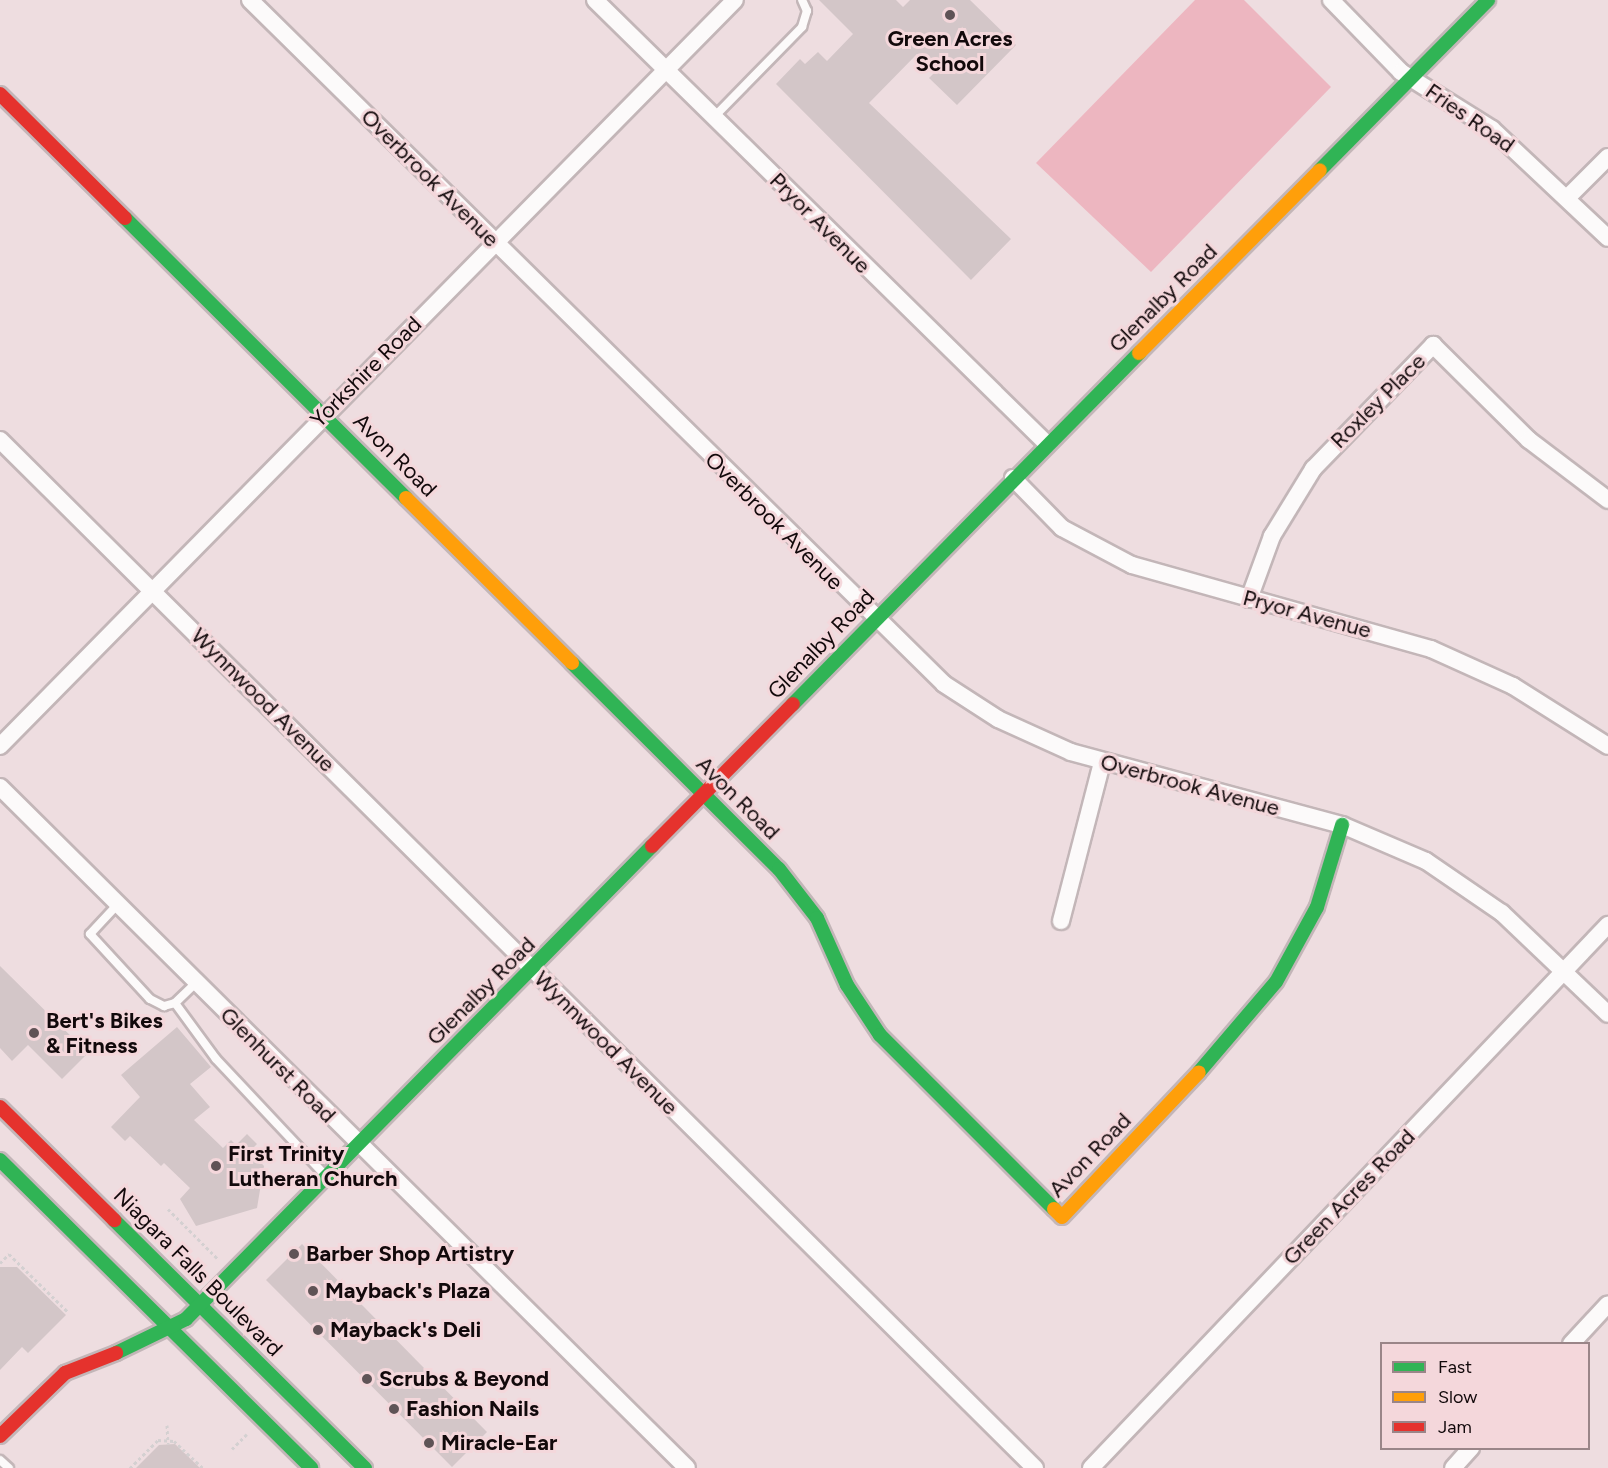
<!DOCTYPE html>
<style>
body{margin:0}
#map{position:relative;width:1608px;height:1468px;overflow:hidden;background:#eedde0;font-family:Figtree,sans-serif}
div>[style]{position:absolute}
.green>*{inset:0;background:#edb6c0}
.building>*{inset:0;background:#d3c6c8}
.path>*{height:3px;margin-top:-1.5px;transform-origin:0;background:repeating-linear-gradient(90deg,#d4d0d1 0 3px,transparent 0 6px)}
.roads{filter:drop-shadow(2px 0 #c3b6b8) drop-shadow(-2px 0 #c3b6b8) drop-shadow(0 2px #c3b6b8) drop-shadow(0 -2px #c3b6b8)}
.lane>*{height:8px;margin:-4px;padding:0 4px;transform-origin:4px;border-radius:4px;background:#fcfafa}
.street>*{height:16px;margin:-8px;padding:0 8px;transform-origin:8px;border-radius:8px;background:#fcfafa}
.fast>*{height:14px;margin:-7px;padding:0 7px;transform-origin:7px;border-radius:7px;background:#30b455}
.slow>*{height:14px;margin:-7px;padding:0 7px;transform-origin:7px;border-radius:7px;background:#ff9f0a}
.jam>*{height:14px;margin:-7px;padding:0 7px;transform-origin:7px;border-radius:7px;background:#e5322d}
.dots>*{width:16px;height:16px;translate:-50% -50%;box-sizing:border-box;border:3px solid #f4d7db;border-radius:50%}
span{translate:-50% -50%;white-space:nowrap;text-align:center;line-height:1.15;-webkit-text-stroke:6px #f4d7db;paint-order:stroke}
.poi-label{font-size:22px;color:#12090b;font-weight:700}
.left{translate:0 -50%;text-align:left}
.street-label{font-size:22px;color:#12090b}
.legend{position:absolute;left:1380px;top:1342px;width:210px;height:108px;box-sizing:border-box;background:#f4d7db;border:2px solid #9a8588;margin:0;padding:8px 10px;list-style:none;font-size:18px;color:#12090b}
.legend li{display:flex;align-items:center;gap:12px;height:30px}
.legend b{width:30px;border:2px solid #9a8588}
</style>
<div id="map">
<div class="green">
<div style="clip-path:polygon(1195px 0,1244px 0,1331px 87px,1151px 272px,1036px 163px)"></div>
</div>
<div class="building">
<div style="clip-path:polygon(819px 0,896px 0,903px 7px,910px 0,970px 0,1016px 45px,957px 105px,929px 78px,935px 72px,917px 54px,869px 103px,1011px 239px,971px 280px,776px 84px,800px 59px,805px 64px,818px 52px,827px 61px,853px 34px)"></div>
<div style="clip-path:polygon(0 966px,88px 1053px,62px 1079px,28px 1045px,12px 1061px,0 1048px)"></div>
<div style="clip-path:polygon(177px 1027px,211px 1067px,190px 1084px,210px 1107px,194px 1120px,223px 1148px,231px 1140px,236px 1145px,247px 1134px,257px 1144px,250px 1151px,264px 1166px,257px 1208px,196px 1226px,180px 1199px,190px 1188px,164px 1163px,161px 1166px,130px 1136px,125px 1141px,111px 1127px,140px 1097px,121px 1075px)"></div>
<div style="clip-path:polygon(302px 1244px,487px 1432px,452px 1467px,266px 1280px)"></div>
<div style="clip-path:polygon(0 1267px,17px 1267px,66px 1315px,28px 1353px,22px 1347px,0 1370px)"></div>
<div style="clip-path:polygon(175px 1444px,200px 1468px,136px 1468px,159px 1445px)"></div>
</div>
<div class="path">
<div style="left:168px;top:1209px;width:71px;rotate:45deg"></div>
<div style="left:0;top:1263px;width:13px;rotate:-45deg"></div>
<div style="left:9px;top:1254px;width:83px;rotate:44.5deg"></div>
<div style="left:167px;top:1425px;width:19px;rotate:87deg"></div>
<div style="left:232px;top:1449px;width:21px;rotate:-45deg"></div>
<div style="left:130px;top:1468px;width:40px;rotate:-45deg"></div>
<div style="left:158px;top:1440px;width:16px;rotate:4deg"></div>
<div style="left:174px;top:1441px;width:40px;rotate:43deg"></div>
</div>
<div class="roads">
<div class="lane">
<div style="left:714px;top:117px;width:126px;rotate:-45.6deg"></div>
<div style="left:802px;top:27px;width:17px;rotate:-73deg"></div>
<div style="left:807px;top:11px;width:12px;rotate:-114deg"></div>
<div style="left:118px;top:904px;width:41px;rotate:133deg"></div>
<div style="left:90px;top:934px;width:88px;rotate:47.3deg"></div>
<div style="left:150px;top:999px;width:16px;rotate:27deg"></div>
<div style="left:164px;top:1006px;width:11px;rotate:-15deg"></div>
<div style="left:175px;top:1003px;width:29px;rotate:-44deg"></div>
<div style="left:175px;top:1003px;width:69px;rotate:53.8deg"></div>
<div style="left:216px;top:1059px;width:161px;rotate:46.8deg"></div>
<div style="left:0;top:1460px;width:12px;rotate:42deg"></div>
</div>
<div class="street">
<div style="left:250px;top:0;width:974px;rotate:44.58deg"></div>
<div style="left:944px;top:684px;width:64px;rotate:32.9deg"></div>
<div style="left:998px;top:719px;width:80px;rotate:24.3deg"></div>
<div style="left:1071px;top:752px;width:281px;rotate:15.1deg"></div>
<div style="left:1342px;top:825px;width:91px;rotate:23.2deg"></div>
<div style="left:1426px;top:861px;width:92px;rotate:34.4deg"></div>
<div style="left:1502px;top:913px;width:146px;rotate:43.6deg"></div>
<div style="left:595px;top:0;width:634px;rotate:44.49deg"></div>
<div style="left:1331px;top:0;width:100px;rotate:45.8deg"></div>
<div style="left:1401px;top:72px;width:107px;rotate:32.1deg"></div>
<div style="left:1492px;top:129px;width:159px;rotate:43.2deg"></div>
<div style="left:1567px;top:198px;width:58px;rotate:-45deg"></div>
<div style="left:0;top:440px;width:1459px;rotate:44.81deg"></div>
<div style="left:1013px;top:478px;width:70px;rotate:45.6deg"></div>
<div style="left:1062px;top:528px;width:79px;rotate:27.9deg"></div>
<div style="left:1132px;top:565px;width:311px;rotate:15.7deg"></div>
<div style="left:1431px;top:649px;width:90px;rotate:24.3deg"></div>
<div style="left:1513px;top:686px;width:112px;rotate:32.3deg"></div>
<div style="left:1249px;top:599px;width:67px;rotate:-69.9deg"></div>
<div style="left:1272px;top:536px;width:79px;rotate:-58.5deg"></div>
<div style="left:1313px;top:469px;width:173px;rotate:-45.9deg"></div>
<div style="left:1433px;top:345px;width:135px;rotate:44.7deg"></div>
<div style="left:1529px;top:440px;width:99px;rotate:37.2deg"></div>
<div style="left:0;top:746px;width:1047px;rotate:-45.43deg"></div>
<div style="left:0;top:787px;width:967px;rotate:44.75deg"></div>
<div style="left:1061px;top:921px;width:164px;rotate:-75.5deg"></div>
<div style="left:1571px;top:1344px;width:54px;rotate:-47.2deg"></div>
<div style="left:1091px;top:1468px;width:750px;rotate:-46.41deg"></div>
<div style="left:1453px;top:1468px;width:27px;rotate:-48deg"></div>
</div>
<div class="fast">
<div style="left:1320px;top:170px;width:239px;rotate:-45.3deg"></div>
<div style="left:125px;top:218px;width:397px;rotate:44.9deg"></div>
<div style="left:572px;top:663px;width:292px;rotate:44.9deg"></div>
<div style="left:779px;top:869px;width:62px;rotate:52.2deg"></div>
<div style="left:817px;top:918px;width:73px;rotate:65.9deg"></div>
<div style="left:847px;top:985px;width:60px;rotate:56.6deg"></div>
<div style="left:880px;top:1035px;width:246px;rotate:45deg"></div>
<div style="left:793px;top:704px;width:493px;rotate:-45.4deg"></div>
<div style="left:1199px;top:1072px;width:118px;rotate:-49.5deg"></div>
<div style="left:1276px;top:982px;width:85px;rotate:-61.3deg"></div>
<div style="left:1317px;top:907px;width:86px;rotate:-73deg"></div>
<div style="left:0;top:1160px;width:438px;rotate:44.7deg"></div>
<div style="left:114px;top:1220px;width:353px;rotate:44.7deg"></div>
<div style="left:116px;top:1353px;width:78px;rotate:-25.9deg"></div>
<div style="left:186px;top:1319px;width:664px;rotate:-45.43deg"></div>
</div>
<div class="slow">
<div style="left:1139px;top:353px;width:257px;rotate:-45.3deg"></div>
<div style="left:406px;top:498px;width:234px;rotate:44.8deg"></div>
<div style="left:1054px;top:1209px;width:11px;rotate:45deg"></div>
<div style="left:1062px;top:1217px;width:199px;rotate:-46.6deg"></div>
</div>
<div class="jam">
<div style="left:0;top:94px;width:176px;rotate:44.8deg"></div>
<div style="left:652px;top:846px;width:200px;rotate:-45.2deg"></div>
<div style="left:0;top:1107px;width:161px;rotate:44.7deg"></div>
<div style="left:0;top:1436px;width:91px;rotate:-44.1deg"></div>
<div style="left:65px;top:1373px;width:55px;rotate:-21.4deg"></div>
</div>
</div>
<div class="dots">
<div style="left:950px;top:15px;background:#5f5356"></div>
<div style="left:34px;top:1033px;background:#5f5356"></div>
<div style="left:216px;top:1166px;background:#5f5356"></div>
<div style="left:294px;top:1254px;background:#5f5356"></div>
<div style="left:313px;top:1291px;background:#5f5356"></div>
<div style="left:318px;top:1330px;background:#5f5356"></div>
<div style="left:367px;top:1379px;background:#5f5356"></div>
<div style="left:394px;top:1409px;background:#5f5356"></div>
<div style="left:429px;top:1443px;background:#5f5356"></div>
</div>
<div class="poi-label">
<span style="left:950px;top:51px">Green Acres<br>School</span>
<span class="left" style="left:46px;top:1033px">Bert's Bikes<br>&amp; Fitness</span>
<span class="left" style="left:228px;top:1166px">First Trinity<br>Lutheran Church</span>
<span class="left" style="left:306px;top:1254px">Barber Shop Artistry</span>
<span class="left" style="left:325px;top:1291px">Mayback's Plaza</span>
<span class="left" style="left:330px;top:1330px">Mayback's Deli</span>
<span class="left" style="left:379px;top:1379px">Scrubs &amp; Beyond</span>
<span class="left" style="left:406px;top:1409px">Fashion Nails</span>
<span class="left" style="left:441px;top:1443px">Miracle-Ear</span>
</div>
<div class="street-label">
<span style="left:1470px;top:118px;rotate:35deg">Fries Road</span>
<span style="left:430px;top:178px;rotate:45deg">Overbrook Avenue</span>
<span style="left:820px;top:223px;rotate:45deg">Pryor Avenue</span>
<span style="left:1163px;top:298px;rotate:-45deg">Glenalby Road</span>
<span style="left:366px;top:372px;rotate:-45deg">Yorkshire Road</span>
<span style="left:1378px;top:401px;rotate:-45deg">Roxley Place</span>
<span style="left:395px;top:455px;rotate:45deg">Avon Road</span>
<span style="left:774px;top:521px;rotate:45deg">Overbrook Avenue</span>
<span style="left:1307px;top:614px;rotate:15deg">Pryor Avenue</span>
<span style="left:821px;top:644px;rotate:-46deg">Glenalby Road</span>
<span style="left:263px;top:700px;rotate:45deg">Wynnwood Avenue</span>
<span style="left:1190px;top:785px;rotate:15deg">Overbrook Avenue</span>
<span style="left:738px;top:798px;rotate:45deg">Avon Road</span>
<span style="left:481px;top:991px;rotate:-45deg">Glenalby Road</span>
<span style="left:606px;top:1043px;rotate:45deg">Wynnwood Avenue</span>
<span style="left:278px;top:1065px;rotate:45deg">Glenhurst Road</span>
<span style="left:1090px;top:1155px;rotate:-46deg">Avon Road</span>
<span style="left:1349px;top:1197px;rotate:-46deg">Green Acres Road</span>
<span style="left:198px;top:1272px;rotate:45deg">Niagara Falls Boulevard</span>
</div>
<ul class="legend">
<li><b style="height:8px;background:#30b455"></b>Fast</li>
<li><b style="height:8px;background:#ff9f0a"></b>Slow</li>
<li><b style="height:8px;background:#e5322d"></b>Jam</li>
</ul>
</div>
